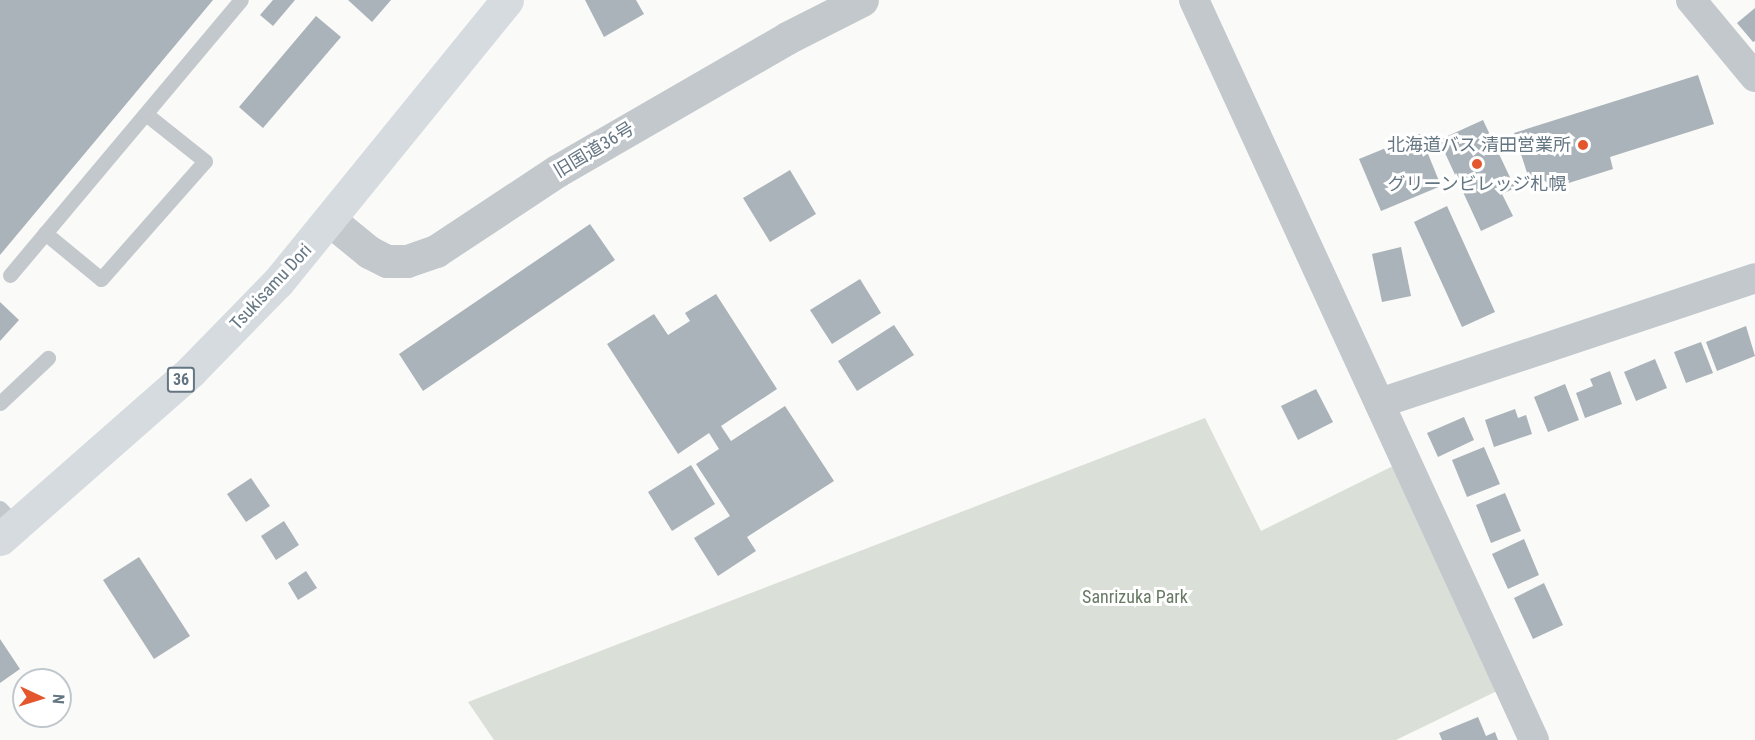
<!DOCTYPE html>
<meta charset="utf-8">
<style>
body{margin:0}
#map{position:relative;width:1755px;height:740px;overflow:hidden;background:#fafaf8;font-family:"Roboto Condensed","Noto Sans JP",sans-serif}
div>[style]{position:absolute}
.green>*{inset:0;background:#dadfd7}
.building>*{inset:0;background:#aab3b9}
.service>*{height:15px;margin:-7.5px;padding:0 7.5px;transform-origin:7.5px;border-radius:7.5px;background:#c3c8cc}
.minor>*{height:30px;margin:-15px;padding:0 15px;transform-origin:15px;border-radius:15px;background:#c3c8cc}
.tertiary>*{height:33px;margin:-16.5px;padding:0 16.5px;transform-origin:16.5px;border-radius:16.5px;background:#c3c8cc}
.trunk>*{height:33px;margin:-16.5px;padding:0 16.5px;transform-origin:16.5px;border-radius:16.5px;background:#d6dbdf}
.dots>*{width:16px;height:16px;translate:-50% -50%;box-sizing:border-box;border:3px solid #fff;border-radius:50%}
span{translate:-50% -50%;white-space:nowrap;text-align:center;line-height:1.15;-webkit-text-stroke:6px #fff;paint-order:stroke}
.shield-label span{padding:2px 4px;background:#fff;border:2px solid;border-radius:4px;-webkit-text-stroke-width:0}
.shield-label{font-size:16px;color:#657683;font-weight:700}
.poi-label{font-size:18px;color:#657683}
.right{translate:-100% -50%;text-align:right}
.street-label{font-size:18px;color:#657683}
.park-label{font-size:18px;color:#687a64}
.north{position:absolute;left:12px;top:668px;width:60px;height:60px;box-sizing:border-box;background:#fff;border:2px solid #c1c8cd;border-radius:50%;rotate:94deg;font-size:16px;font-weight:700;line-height:24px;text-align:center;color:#657683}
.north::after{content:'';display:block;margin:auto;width:21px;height:27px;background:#e4572e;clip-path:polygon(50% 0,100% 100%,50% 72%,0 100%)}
</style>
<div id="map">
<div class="green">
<div style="clip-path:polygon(1205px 418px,1261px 531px,1393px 466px,1499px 690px,1396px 740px,494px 740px,468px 702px)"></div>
</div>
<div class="building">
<div style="clip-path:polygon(0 0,213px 0,0 255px)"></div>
<div style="clip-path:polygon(273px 0,295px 0,273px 26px,260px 15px)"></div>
<div style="clip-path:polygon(348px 0,391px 0,372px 22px)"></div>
<div style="clip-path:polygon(585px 0,636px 0,644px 14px,604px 37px)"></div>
<div style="clip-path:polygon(1755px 8px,1755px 41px,1753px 42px,1737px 23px)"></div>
<div style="clip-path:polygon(316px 16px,341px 37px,263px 128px,239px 107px)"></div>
<div style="clip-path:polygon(1698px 75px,1714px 124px,1610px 157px,1613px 169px,1534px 194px,1514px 133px)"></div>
<div style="clip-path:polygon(1483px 120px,1515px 188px,1502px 194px,1513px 216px,1481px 231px,1439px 140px)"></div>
<div style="clip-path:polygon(1420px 134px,1441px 186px,1381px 211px,1359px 159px)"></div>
<div style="clip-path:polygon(790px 170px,816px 214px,770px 242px,743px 198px)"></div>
<div style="clip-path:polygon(1447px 206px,1495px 312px,1462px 327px,1414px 222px)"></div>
<div style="clip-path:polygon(590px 224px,615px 260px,423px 391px,399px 354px)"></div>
<div style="clip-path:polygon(1401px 247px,1411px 296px,1382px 302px,1372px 254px)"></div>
<div style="clip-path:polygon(860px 279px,881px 313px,832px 344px,810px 310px)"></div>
<div style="clip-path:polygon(716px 294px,777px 389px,721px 426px,731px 441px,785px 406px,834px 481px,747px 537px,756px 551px,718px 576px,694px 538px,730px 516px,696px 464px,719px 449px,709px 433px,678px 454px,607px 344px,654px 314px,668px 335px,690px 321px,685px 313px)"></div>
<div style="clip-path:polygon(0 302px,19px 320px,0 341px)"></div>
<div style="clip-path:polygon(894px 325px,914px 355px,857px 391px,838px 361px)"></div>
<div style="clip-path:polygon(1746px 326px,1755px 356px,1717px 371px,1706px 342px)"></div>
<div style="clip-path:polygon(1701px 342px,1713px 373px,1686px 383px,1674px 352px)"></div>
<div style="clip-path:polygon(1655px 359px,1667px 388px,1636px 401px,1624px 372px)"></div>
<div style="clip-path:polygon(1610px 371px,1622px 404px,1585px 418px,1576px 393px,1593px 386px,1590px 379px)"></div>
<div style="clip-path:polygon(1565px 384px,1579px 420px,1548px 432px,1534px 397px)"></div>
<div style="clip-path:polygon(1316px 389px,1333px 422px,1298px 440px,1281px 406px)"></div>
<div style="clip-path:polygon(1515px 409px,1518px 418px,1526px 415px,1532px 434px,1494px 447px,1485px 420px)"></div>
<div style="clip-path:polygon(1464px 417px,1474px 440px,1438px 457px,1427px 433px)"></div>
<div style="clip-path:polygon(1484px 447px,1500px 484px,1467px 497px,1452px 460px)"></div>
<div style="clip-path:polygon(691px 465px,715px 504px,672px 531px,648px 492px)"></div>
<div style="clip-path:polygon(251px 478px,270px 506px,246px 522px,227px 494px)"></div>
<div style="clip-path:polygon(1505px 493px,1521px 531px,1491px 543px,1476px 505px)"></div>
<div style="clip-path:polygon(284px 521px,299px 545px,276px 560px,261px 536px)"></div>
<div style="clip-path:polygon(1524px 539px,1539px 575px,1508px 589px,1492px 554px)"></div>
<div style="clip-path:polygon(139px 557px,190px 636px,154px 659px,103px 580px)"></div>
<div style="clip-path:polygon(306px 571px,317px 588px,298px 600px,288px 583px)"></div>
<div style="clip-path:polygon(1544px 583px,1563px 625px,1533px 639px,1514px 598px)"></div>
<div style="clip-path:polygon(0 639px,20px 669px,0 683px)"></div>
<div style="clip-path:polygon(1478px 717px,1486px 736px,1495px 732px,1498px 740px,1442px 740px,1439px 733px)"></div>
</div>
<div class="service">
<div style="left:45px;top:233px;width:72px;rotate:39.4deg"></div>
<div style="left:101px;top:279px;width:157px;rotate:-48.6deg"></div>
<div style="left:205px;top:161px;width:75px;rotate:-141.5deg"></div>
<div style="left:10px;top:275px;width:359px;rotate:-50deg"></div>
<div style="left:0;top:403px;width:66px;rotate:-43.2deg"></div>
<div style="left:0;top:508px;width:25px;rotate:47deg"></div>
</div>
<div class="minor">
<div style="left:1194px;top:0;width:814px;rotate:65.32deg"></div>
<div style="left:1691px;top:0;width:100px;rotate:50.3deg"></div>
<div style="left:1380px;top:403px;width:395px;rotate:-18.4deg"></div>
</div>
<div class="tertiary">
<div style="left:331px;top:221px;width:49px;rotate:39.2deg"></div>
<div style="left:369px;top:252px;width:20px;rotate:27deg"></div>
<div style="left:387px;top:261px;width:20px"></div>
<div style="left:407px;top:261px;width:31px;rotate:-19deg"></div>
<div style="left:436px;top:251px;width:145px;rotate:-33.5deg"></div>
<div style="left:557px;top:171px;width:266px;rotate:-30deg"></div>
<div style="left:787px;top:38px;width:84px;rotate:-26.9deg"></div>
</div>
<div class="trunk">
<div style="left:0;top:539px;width:254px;rotate:-41.3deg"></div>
<div style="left:191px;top:371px;width:124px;rotate:-45.7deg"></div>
<div style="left:278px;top:282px;width:363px;rotate:-50.9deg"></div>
</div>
<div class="dots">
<div style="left:1583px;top:145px;background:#e4572e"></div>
<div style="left:1477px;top:164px;background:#e4572e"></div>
</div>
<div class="shield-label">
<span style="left:181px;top:380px">36</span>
</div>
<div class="poi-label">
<span class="right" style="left:1571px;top:145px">北海道バス 清田営業所</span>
<span style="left:1477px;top:184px">グリーンビレッジ札幌</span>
</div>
<div class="street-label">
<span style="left:594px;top:150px;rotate:-31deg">旧国道36号</span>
<span style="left:271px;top:287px;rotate:-47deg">Tsukisamu Dori</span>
</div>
<div class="park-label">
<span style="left:1135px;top:597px">Sanrizuka Park</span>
</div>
<div class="north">N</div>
</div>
